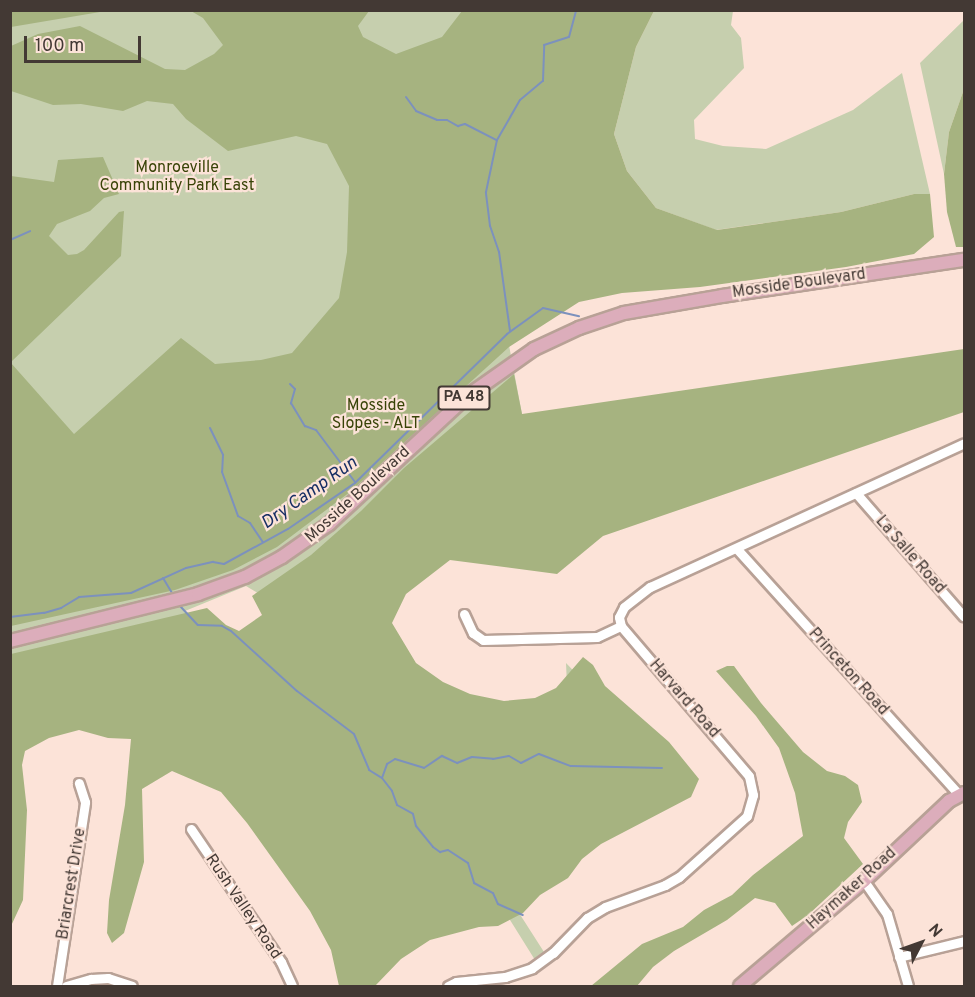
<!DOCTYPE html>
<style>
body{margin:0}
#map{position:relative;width:975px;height:997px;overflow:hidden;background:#fce3d8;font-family:Overpass,sans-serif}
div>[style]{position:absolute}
.green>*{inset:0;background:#c6cfae}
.forest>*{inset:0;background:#a6b380}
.stream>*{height:2px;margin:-1px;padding:0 1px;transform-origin:1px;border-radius:1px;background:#7c91bd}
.roads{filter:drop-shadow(2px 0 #b8a196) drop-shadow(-2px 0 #b8a196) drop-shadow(0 2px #b8a196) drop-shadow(0 -2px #b8a196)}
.minor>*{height:9px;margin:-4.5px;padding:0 4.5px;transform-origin:4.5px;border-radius:4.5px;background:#fff}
.major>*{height:12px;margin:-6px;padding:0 6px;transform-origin:6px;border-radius:6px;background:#dcadbb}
span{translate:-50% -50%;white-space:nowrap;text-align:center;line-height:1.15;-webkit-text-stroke:4.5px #fce3d8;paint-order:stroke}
.shield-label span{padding:2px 4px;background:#fce3d8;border:2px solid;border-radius:4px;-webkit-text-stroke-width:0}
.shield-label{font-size:15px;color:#433934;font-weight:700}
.park-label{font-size:16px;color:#384307}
.street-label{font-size:16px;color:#433934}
.water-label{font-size:18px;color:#172e64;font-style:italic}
.frame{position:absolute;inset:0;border:12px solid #433934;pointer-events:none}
.north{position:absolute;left:891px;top:913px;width:60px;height:60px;-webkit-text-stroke:4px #fce3d8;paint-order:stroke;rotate:49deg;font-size:16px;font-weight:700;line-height:24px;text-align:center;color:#433934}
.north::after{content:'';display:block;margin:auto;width:21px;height:27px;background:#433934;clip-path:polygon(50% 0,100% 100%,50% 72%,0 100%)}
.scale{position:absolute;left:24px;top:36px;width:117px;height:27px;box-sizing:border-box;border:3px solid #433934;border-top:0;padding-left:8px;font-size:18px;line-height:21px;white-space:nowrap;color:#433934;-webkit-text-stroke:4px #fce3d8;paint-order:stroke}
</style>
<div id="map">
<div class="green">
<div style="clip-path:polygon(evenodd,11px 11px,560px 11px,476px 171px,522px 414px,370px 628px,472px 710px,568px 710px,566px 663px,640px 740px,505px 891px,544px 952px,535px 960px,497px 899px,394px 856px,11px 675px,11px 11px,246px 586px,318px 629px,250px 654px,185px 611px,246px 586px)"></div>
<div style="clip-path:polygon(654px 11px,733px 11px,731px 25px,741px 38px,744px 68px,694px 120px,695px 139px,723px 146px,766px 149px,853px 110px,902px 73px,930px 194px,914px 194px,841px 212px,716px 230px,656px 208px,627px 171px,614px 134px,636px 47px)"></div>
<div style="clip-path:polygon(964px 20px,964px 89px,949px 132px,944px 174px,920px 63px)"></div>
</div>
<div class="forest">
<div style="clip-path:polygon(11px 10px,106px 10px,106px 11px,11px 27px)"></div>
<div style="clip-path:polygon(191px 11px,369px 11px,358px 26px,363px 37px,396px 54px,442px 37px,462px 11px,654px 11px,636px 47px,614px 134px,627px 171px,656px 208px,717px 230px,841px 212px,914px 194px,930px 194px,934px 237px,914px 254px,846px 267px,700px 287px,622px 293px,579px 302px,509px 347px,350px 492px,277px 547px,233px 570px,175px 590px,11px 626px,11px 363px,74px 434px,181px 338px,215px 364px,261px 360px,292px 353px,339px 298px,347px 252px,349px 186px,327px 144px,296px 136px,228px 151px,186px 119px,173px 104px,147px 101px,123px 111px,81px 104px,53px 105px,11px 91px,11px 46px,38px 34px,80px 26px,165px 69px,185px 70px,214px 54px,223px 45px,203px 18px)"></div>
<div style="clip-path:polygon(964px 89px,964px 247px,956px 247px,947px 212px,944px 174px,949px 132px)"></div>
<div style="clip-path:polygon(103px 157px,119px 194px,104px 198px,90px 211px,57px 224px,49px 236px,68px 255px,77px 254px,84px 250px,119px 212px,124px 211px,121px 256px,11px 362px,11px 176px,54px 182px,58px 160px)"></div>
<div style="clip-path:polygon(964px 349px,964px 412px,603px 536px,557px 574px,450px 560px,406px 594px,392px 623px,416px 663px,443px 682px,470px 694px,504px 701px,535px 698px,556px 688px,583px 657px,593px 665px,605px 686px,669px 742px,699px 779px,691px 797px,601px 844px,582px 859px,568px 878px,540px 895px,523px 913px,498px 926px,479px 927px,430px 940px,401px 959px,375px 986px,339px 986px,331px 950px,310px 911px,247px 823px,221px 792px,172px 771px,142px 789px,144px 862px,124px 933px,112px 943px,107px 933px,109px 900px,125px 805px,131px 739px,108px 738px,79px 730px,49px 738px,25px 751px,22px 765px,27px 810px,23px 900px,11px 926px,11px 654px,207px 608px,226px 625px,239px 631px,262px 615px,252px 596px,311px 555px,361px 511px,404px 468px,514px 374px,522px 414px)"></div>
<div style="clip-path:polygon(727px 666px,734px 666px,761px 703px,803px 752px,827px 771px,845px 776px,858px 785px,862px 802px,848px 822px,844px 838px,863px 864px,808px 915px,792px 926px,775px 903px,755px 898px,727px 920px,674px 951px,653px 967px,637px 986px,591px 986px,642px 944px,683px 927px,704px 910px,732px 895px,753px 875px,803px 836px,795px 793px,779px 748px,756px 716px,716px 671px)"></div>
</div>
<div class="stream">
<div style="left:406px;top:97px;width:17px;rotate:54deg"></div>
<div style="left:416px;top:111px;width:23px;rotate:23deg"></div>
<div style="left:437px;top:120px;width:10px"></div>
<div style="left:447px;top:120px;width:13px;rotate:29deg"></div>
<div style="left:458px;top:126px;width:7px;rotate:-16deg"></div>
<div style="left:465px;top:124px;width:36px;rotate:27deg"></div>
<div style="left:10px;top:240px;width:22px;rotate:-24deg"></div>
<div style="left:510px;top:331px;width:80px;rotate:-97.9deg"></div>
<div style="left:499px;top:252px;width:28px;rotate:-109deg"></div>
<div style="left:490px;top:226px;width:34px;rotate:-97deg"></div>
<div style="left:486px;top:192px;width:53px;rotate:-78.1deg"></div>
<div style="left:497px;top:140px;width:46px;rotate:-60.1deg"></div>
<div style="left:520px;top:100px;width:30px;rotate:-40deg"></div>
<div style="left:543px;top:81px;width:36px;rotate:-88deg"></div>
<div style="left:544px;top:45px;width:26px;rotate:-18deg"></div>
<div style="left:569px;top:37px;width:28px;rotate:-75deg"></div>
<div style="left:290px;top:384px;width:7px;rotate:45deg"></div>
<div style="left:295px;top:389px;width:15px;rotate:106deg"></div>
<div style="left:291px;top:403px;width:27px;rotate:59deg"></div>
<div style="left:305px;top:426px;width:12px;rotate:20deg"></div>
<div style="left:316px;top:430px;width:65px;rotate:53.1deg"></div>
<div style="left:210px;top:428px;width:30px;rotate:64deg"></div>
<div style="left:223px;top:455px;width:17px;rotate:93deg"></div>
<div style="left:222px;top:472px;width:47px;rotate:70deg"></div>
<div style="left:238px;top:516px;width:14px;rotate:30deg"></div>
<div style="left:250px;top:523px;width:23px;rotate:56deg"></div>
<div style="left:163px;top:578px;width:17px;rotate:59deg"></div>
<div style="left:180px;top:606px;width:26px;rotate:47deg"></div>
<div style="left:198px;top:625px;width:24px;rotate:2deg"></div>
<div style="left:222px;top:626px;width:10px;rotate:29deg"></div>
<div style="left:231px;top:631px;width:89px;rotate:42.3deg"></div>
<div style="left:297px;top:691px;width:71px;rotate:37deg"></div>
<div style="left:354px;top:734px;width:39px;rotate:67deg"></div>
<div style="left:369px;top:770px;width:15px;rotate:32deg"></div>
<div style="left:382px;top:778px;width:16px;rotate:52deg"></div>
<div style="left:392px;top:791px;width:15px;rotate:70deg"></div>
<div style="left:397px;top:805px;width:18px;rotate:29deg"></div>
<div style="left:413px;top:814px;width:12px;rotate:76deg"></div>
<div style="left:416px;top:826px;width:27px;rotate:51deg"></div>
<div style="left:433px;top:847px;width:9px;rotate:36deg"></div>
<div style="left:440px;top:852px;width:8px;rotate:-14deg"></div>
<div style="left:448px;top:850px;width:24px;rotate:33deg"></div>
<div style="left:468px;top:863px;width:21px;rotate:73deg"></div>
<div style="left:474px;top:883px;width:21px;rotate:28deg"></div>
<div style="left:493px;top:893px;width:12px;rotate:66deg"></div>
<div style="left:498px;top:904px;width:27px;rotate:24deg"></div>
<div style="left:10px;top:617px;width:34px;rotate:-7deg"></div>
<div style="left:44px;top:613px;width:18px;rotate:-16deg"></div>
<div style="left:61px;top:608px;width:21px;rotate:-31deg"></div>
<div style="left:79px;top:597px;width:52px;rotate:-4.4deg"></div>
<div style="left:131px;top:593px;width:60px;rotate:-24.4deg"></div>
<div style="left:186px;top:568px;width:28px;rotate:-13deg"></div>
<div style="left:213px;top:562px;width:11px;rotate:10deg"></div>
<div style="left:224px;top:564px;width:73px;rotate:-28.7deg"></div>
<div style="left:288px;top:529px;width:81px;rotate:-34.5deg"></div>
<div style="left:355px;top:483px;width:213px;rotate:-44.4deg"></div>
<div style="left:507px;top:334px;width:44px;rotate:-35.8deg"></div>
<div style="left:543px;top:308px;width:37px;rotate:13deg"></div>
<div style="left:382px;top:778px;width:15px;rotate:-70deg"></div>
<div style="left:387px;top:764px;width:9px;rotate:-32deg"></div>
<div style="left:395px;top:759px;width:30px;rotate:17deg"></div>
<div style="left:424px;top:768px;width:22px;rotate:-34deg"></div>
<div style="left:442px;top:756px;width:17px;rotate:25deg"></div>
<div style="left:457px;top:763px;width:16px;rotate:-22deg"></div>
<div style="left:472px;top:757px;width:21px;rotate:5deg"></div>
<div style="left:493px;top:759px;width:16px;rotate:-11deg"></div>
<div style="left:509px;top:756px;width:14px;rotate:30deg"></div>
<div style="left:521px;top:763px;width:20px;rotate:-27deg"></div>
<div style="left:539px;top:754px;width:34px;rotate:21deg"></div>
<div style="left:571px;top:766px;width:91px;rotate:1.3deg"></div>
</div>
<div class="roads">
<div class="minor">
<div style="left:856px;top:493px;width:164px;rotate:48.9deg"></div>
<div style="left:737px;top:549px;width:331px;rotate:47.9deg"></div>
<div style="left:464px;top:614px;width:21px;rotate:65deg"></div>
<div style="left:473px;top:633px;width:12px;rotate:35deg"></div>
<div style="left:483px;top:640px;width:114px;rotate:-1.5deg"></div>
<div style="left:597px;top:637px;width:26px;rotate:-25deg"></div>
<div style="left:191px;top:829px;width:161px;rotate:55.9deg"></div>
<div style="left:281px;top:962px;width:26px;rotate:65deg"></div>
<div style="left:864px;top:881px;width:40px;rotate:55.1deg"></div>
<div style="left:887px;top:914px;width:75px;rotate:73.7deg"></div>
<div style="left:899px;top:957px;width:67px;rotate:-13.8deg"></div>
<div style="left:57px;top:986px;width:186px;rotate:-81.3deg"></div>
<div style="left:85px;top:802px;width:20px;rotate:-108deg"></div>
<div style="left:66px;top:986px;width:26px;rotate:-16deg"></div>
<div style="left:91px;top:979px;width:17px;rotate:-3deg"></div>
<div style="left:108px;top:978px;width:25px;rotate:18deg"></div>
<div style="left:448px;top:986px;width:9px;rotate:-27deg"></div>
<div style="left:456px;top:982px;width:49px;rotate:-5.8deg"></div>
<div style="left:505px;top:977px;width:28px;rotate:-18deg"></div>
<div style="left:532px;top:968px;width:26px;rotate:-36deg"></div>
<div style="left:553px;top:953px;width:49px;rotate:-45.8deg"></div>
<div style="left:587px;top:918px;width:21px;rotate:-31deg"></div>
<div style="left:605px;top:907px;width:64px;rotate:-20.1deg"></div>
<div style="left:665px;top:885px;width:16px;rotate:-30deg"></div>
<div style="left:679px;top:877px;width:91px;rotate:-41.9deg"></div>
<div style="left:747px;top:816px;width:22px;rotate:-74deg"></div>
<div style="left:753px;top:795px;width:19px;rotate:-102deg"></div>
<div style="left:749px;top:776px;width:197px;rotate:-130.5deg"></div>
<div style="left:621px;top:626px;width:9px;rotate:-103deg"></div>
<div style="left:619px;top:617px;width:11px;rotate:-63deg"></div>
<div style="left:624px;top:607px;width:33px;rotate:-38deg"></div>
<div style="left:650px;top:587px;width:345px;rotate:-24.6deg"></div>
</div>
<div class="major">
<div style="left:10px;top:641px;width:194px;rotate:-14deg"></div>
<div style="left:198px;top:594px;width:50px;rotate:-19.9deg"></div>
<div style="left:245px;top:577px;width:42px;rotate:-28.4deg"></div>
<div style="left:282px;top:557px;width:57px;rotate:-35.1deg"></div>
<div style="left:329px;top:524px;width:187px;rotate:-42.8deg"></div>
<div style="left:466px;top:397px;width:83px;rotate:-35.2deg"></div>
<div style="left:534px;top:349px;width:50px;rotate:-25deg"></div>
<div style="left:579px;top:328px;width:47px;rotate:-18.4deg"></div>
<div style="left:624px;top:313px;width:99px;rotate:-9.8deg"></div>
<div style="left:722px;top:296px;width:245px;rotate:-8.5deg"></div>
<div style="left:740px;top:986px;width:162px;rotate:-40.3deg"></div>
<div style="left:864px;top:881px;width:117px;rotate:-43.3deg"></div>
<div style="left:949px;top:801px;width:17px;rotate:-28deg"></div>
</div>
</div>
<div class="shield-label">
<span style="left:464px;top:398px">PA 48</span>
</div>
<div class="park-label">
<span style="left:177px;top:177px">Monroeville<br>Community Park East</span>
<span style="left:376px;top:415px">Mosside<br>Slopes - ALT</span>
</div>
<div class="street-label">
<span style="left:799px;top:284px;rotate:-8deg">Mosside Boulevard</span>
<span style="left:358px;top:495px;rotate:-42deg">Mosside Boulevard</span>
<span style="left:910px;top:555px;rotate:49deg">La Salle Road</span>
<span style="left:848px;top:672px;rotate:48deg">Princeton Road</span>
<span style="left:684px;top:699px;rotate:49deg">Harvard Road</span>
<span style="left:72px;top:884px;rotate:-81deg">Briarcrest Drive</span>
<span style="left:852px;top:889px;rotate:-42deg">Haymaker Road</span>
<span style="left:243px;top:907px;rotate:56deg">Rush Valley Road</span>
</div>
<div class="water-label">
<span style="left:310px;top:494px;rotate:-35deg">Dry Camp Run</span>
</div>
<div class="frame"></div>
<div class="north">N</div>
<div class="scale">100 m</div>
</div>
